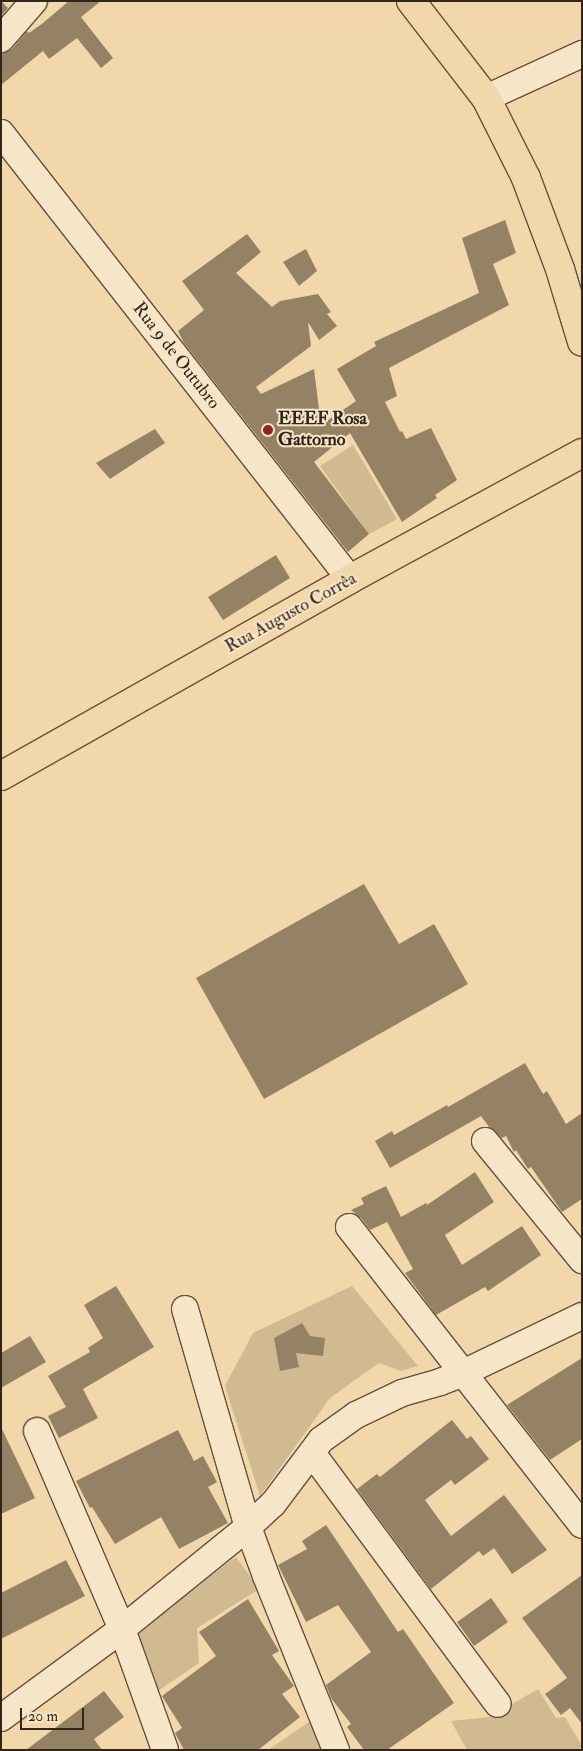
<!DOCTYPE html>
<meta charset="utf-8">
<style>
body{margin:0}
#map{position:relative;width:583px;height:1751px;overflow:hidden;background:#f1d7a9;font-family:"IM FELL Double Pica",serif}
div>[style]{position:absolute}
.green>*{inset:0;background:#d1b991}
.building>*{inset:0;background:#958265}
.roads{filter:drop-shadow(1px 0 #62523e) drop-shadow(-1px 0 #62523e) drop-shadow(0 1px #62523e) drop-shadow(0 -1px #62523e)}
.minor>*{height:26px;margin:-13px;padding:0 13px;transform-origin:13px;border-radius:13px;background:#f6e5c7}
.major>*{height:28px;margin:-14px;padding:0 14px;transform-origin:14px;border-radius:14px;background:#f1d7a9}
.dots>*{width:14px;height:14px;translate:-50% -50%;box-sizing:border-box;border:2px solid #f6e5c7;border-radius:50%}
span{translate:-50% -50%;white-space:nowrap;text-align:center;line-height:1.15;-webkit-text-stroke:4px #f6e5c7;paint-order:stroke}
.street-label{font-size:18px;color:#32251b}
.poi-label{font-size:18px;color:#32251b;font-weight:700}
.left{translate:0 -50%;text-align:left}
.frame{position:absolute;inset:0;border:2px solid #32251b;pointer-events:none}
.scale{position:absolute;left:20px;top:1708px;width:64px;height:22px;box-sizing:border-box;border:2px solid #32251b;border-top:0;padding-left:6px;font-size:15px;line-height:18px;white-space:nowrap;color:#32251b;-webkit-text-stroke:4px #f6e5c7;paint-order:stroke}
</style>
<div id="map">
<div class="green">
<div style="clip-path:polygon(353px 445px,397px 519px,369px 534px,320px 466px)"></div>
<div style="clip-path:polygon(352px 1286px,418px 1366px,401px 1371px,379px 1363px,330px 1398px,260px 1496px,225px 1386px,253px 1333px)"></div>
<div style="clip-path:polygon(236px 1557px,259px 1589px,197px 1628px,199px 1663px,158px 1691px,131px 1634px)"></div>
<div style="clip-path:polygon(538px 1689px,556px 1718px,565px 1717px,582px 1746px,577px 1750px,467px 1750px,451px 1721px,490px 1717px)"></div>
<div style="clip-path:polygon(312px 1720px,323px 1750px,268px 1750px)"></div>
</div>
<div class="building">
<div style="clip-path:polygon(1px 1px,8px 8px,1px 16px)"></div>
<div style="clip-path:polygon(69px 1px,101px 1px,81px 17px,113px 58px,101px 68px,77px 38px,49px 59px,43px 51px,1px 85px,1px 54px,12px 49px,27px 31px,29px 33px,43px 23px)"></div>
<div style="clip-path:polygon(505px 220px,516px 253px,493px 264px,509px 305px,389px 368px,397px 396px,385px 402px,400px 432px,402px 431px,406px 439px,431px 428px,457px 480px,435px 495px,437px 498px,402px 522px,350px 433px,314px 462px,369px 534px,348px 552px,184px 343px,178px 331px,204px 310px,182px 281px,247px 234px,261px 252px,236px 273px,272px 307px,280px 301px,318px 294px,331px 312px,327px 314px,337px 326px,319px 340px,308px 322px,311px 346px,256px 387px,261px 394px,314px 369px,321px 425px,356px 401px,337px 369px,376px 346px,374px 342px,479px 293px,462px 238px)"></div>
<div style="clip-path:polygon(306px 249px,317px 271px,299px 286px,283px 262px)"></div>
<div style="clip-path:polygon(155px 429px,165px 443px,110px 479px,96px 463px)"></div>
<div style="clip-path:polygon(276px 555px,290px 578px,223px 620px,208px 597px)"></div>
<div style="clip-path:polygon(364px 884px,399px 944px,434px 924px,468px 984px,264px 1099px,196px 978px)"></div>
<div style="clip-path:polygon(525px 1063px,543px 1094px,547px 1091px,566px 1124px,582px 1113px,582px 1199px,562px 1212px,531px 1167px,528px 1169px,516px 1150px,514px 1152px,506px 1136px,502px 1138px,489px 1127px,481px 1116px,390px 1168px,375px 1141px,392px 1131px,394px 1135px,447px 1105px,448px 1107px)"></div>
<div style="clip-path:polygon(475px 1172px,494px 1202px,445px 1235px,462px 1265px,522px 1226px,541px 1255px,488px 1291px,485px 1287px,436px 1315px,405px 1273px,413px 1269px,387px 1222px,370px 1230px,361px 1218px,351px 1210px,364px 1204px,361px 1198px,386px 1186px,401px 1217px,426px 1203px,427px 1205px)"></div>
<div style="clip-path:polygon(116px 1286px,154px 1347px,83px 1389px,98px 1418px,59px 1438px,48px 1416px,66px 1407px,48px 1376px,90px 1352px,88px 1348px,103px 1338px,84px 1305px)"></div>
<div style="clip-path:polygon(302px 1323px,310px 1336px,325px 1338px,323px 1356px,296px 1353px,299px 1367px,280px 1371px,274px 1338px)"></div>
<div style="clip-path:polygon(30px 1336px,46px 1362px,1px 1388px,1px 1353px)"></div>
<div style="clip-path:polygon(582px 1358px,582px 1439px,550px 1460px,507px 1405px)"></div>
<div style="clip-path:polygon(452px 1420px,467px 1439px,471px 1436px,489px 1459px,455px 1485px,451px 1480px,425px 1500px,451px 1536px,504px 1495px,547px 1550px,512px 1574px,494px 1548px,483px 1556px,479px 1551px,431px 1589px,357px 1489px,377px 1474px,380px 1477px)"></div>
<div style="clip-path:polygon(1px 1427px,35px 1498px,1px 1514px)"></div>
<div style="clip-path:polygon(178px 1430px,194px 1461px,203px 1456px,217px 1482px,208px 1487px,228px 1523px,179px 1549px,161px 1517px,115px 1544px,92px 1507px,90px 1508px,76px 1481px)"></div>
<div style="clip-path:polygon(326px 1525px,398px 1632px,403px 1629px,454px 1703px,387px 1750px,364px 1750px,347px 1727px,351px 1724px,331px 1698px,326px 1685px,371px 1652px,338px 1605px,306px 1622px,278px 1565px,307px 1549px,302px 1541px)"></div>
<div style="clip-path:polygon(66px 1560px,85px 1596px,1px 1639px,1px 1593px)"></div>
<div style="clip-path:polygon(582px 1575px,582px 1724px,570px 1708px,561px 1715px,545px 1694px,567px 1678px,522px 1618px)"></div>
<div style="clip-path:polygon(491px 1598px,508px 1622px,474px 1646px,457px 1622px)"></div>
<div style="clip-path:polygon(248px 1599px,279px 1651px,272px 1655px,294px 1686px,282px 1694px,300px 1717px,258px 1750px,184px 1750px,175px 1733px,182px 1728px,162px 1696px,216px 1656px,199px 1632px)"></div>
<div style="clip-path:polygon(104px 1691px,124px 1717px,94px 1739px,102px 1750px,26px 1750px)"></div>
</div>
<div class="roads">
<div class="minor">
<div style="left:1px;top:39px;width:50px;rotate:-49deg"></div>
<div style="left:486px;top:98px;width:106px;rotate:-24.6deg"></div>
<div style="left:1px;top:133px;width:566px;rotate:51.96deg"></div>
<div style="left:485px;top:1141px;width:154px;rotate:50.8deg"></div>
<div style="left:349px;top:1227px;width:378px;rotate:52deg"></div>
<div style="left:185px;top:1309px;width:227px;rotate:73.9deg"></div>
<div style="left:248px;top:1527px;width:52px;rotate:69.8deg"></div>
<div style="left:266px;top:1576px;width:188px;rotate:68.1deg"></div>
<div style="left:37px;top:1431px;width:215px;rotate:66.8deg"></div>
<div style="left:122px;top:1629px;width:128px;rotate:70.4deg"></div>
<div style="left:312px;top:1453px;width:312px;rotate:53.5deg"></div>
<div style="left:1px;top:1718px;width:150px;rotate:-36.3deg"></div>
<div style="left:122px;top:1629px;width:162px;rotate:-39deg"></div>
<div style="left:248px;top:1527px;width:34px;rotate:-43deg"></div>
<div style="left:273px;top:1504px;width:80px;rotate:-53.1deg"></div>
<div style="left:321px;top:1440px;width:43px;rotate:-35.5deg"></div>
<div style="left:356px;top:1415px;width:51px;rotate:-25.6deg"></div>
<div style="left:402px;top:1393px;width:40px;rotate:-16deg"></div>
<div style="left:440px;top:1382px;width:25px;rotate:-21deg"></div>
<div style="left:463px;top:1373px;width:132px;rotate:-25.6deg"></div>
</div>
<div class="major">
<div style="left:411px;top:1px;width:123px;rotate:52.3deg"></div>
<div style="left:486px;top:98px;width:89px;rotate:63.4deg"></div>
<div style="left:526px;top:178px;width:97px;rotate:69.5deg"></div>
<div style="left:560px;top:269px;width:76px;rotate:73.2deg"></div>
<div style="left:1px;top:776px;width:401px;rotate:-29.4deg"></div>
<div style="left:350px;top:579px;width:264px;rotate:-28.5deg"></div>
</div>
</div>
<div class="dots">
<div style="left:268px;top:430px;background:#8f2418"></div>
</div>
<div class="street-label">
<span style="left:176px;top:356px;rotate:52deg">Rua 9 de Outubro</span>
<span style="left:291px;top:613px;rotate:-29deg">Rua Augusto Corrêa</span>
</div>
<div class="poi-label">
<span class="left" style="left:278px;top:430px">EEEF Rosa<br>Gattorno</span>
</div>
<div class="frame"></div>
<div class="scale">20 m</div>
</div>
